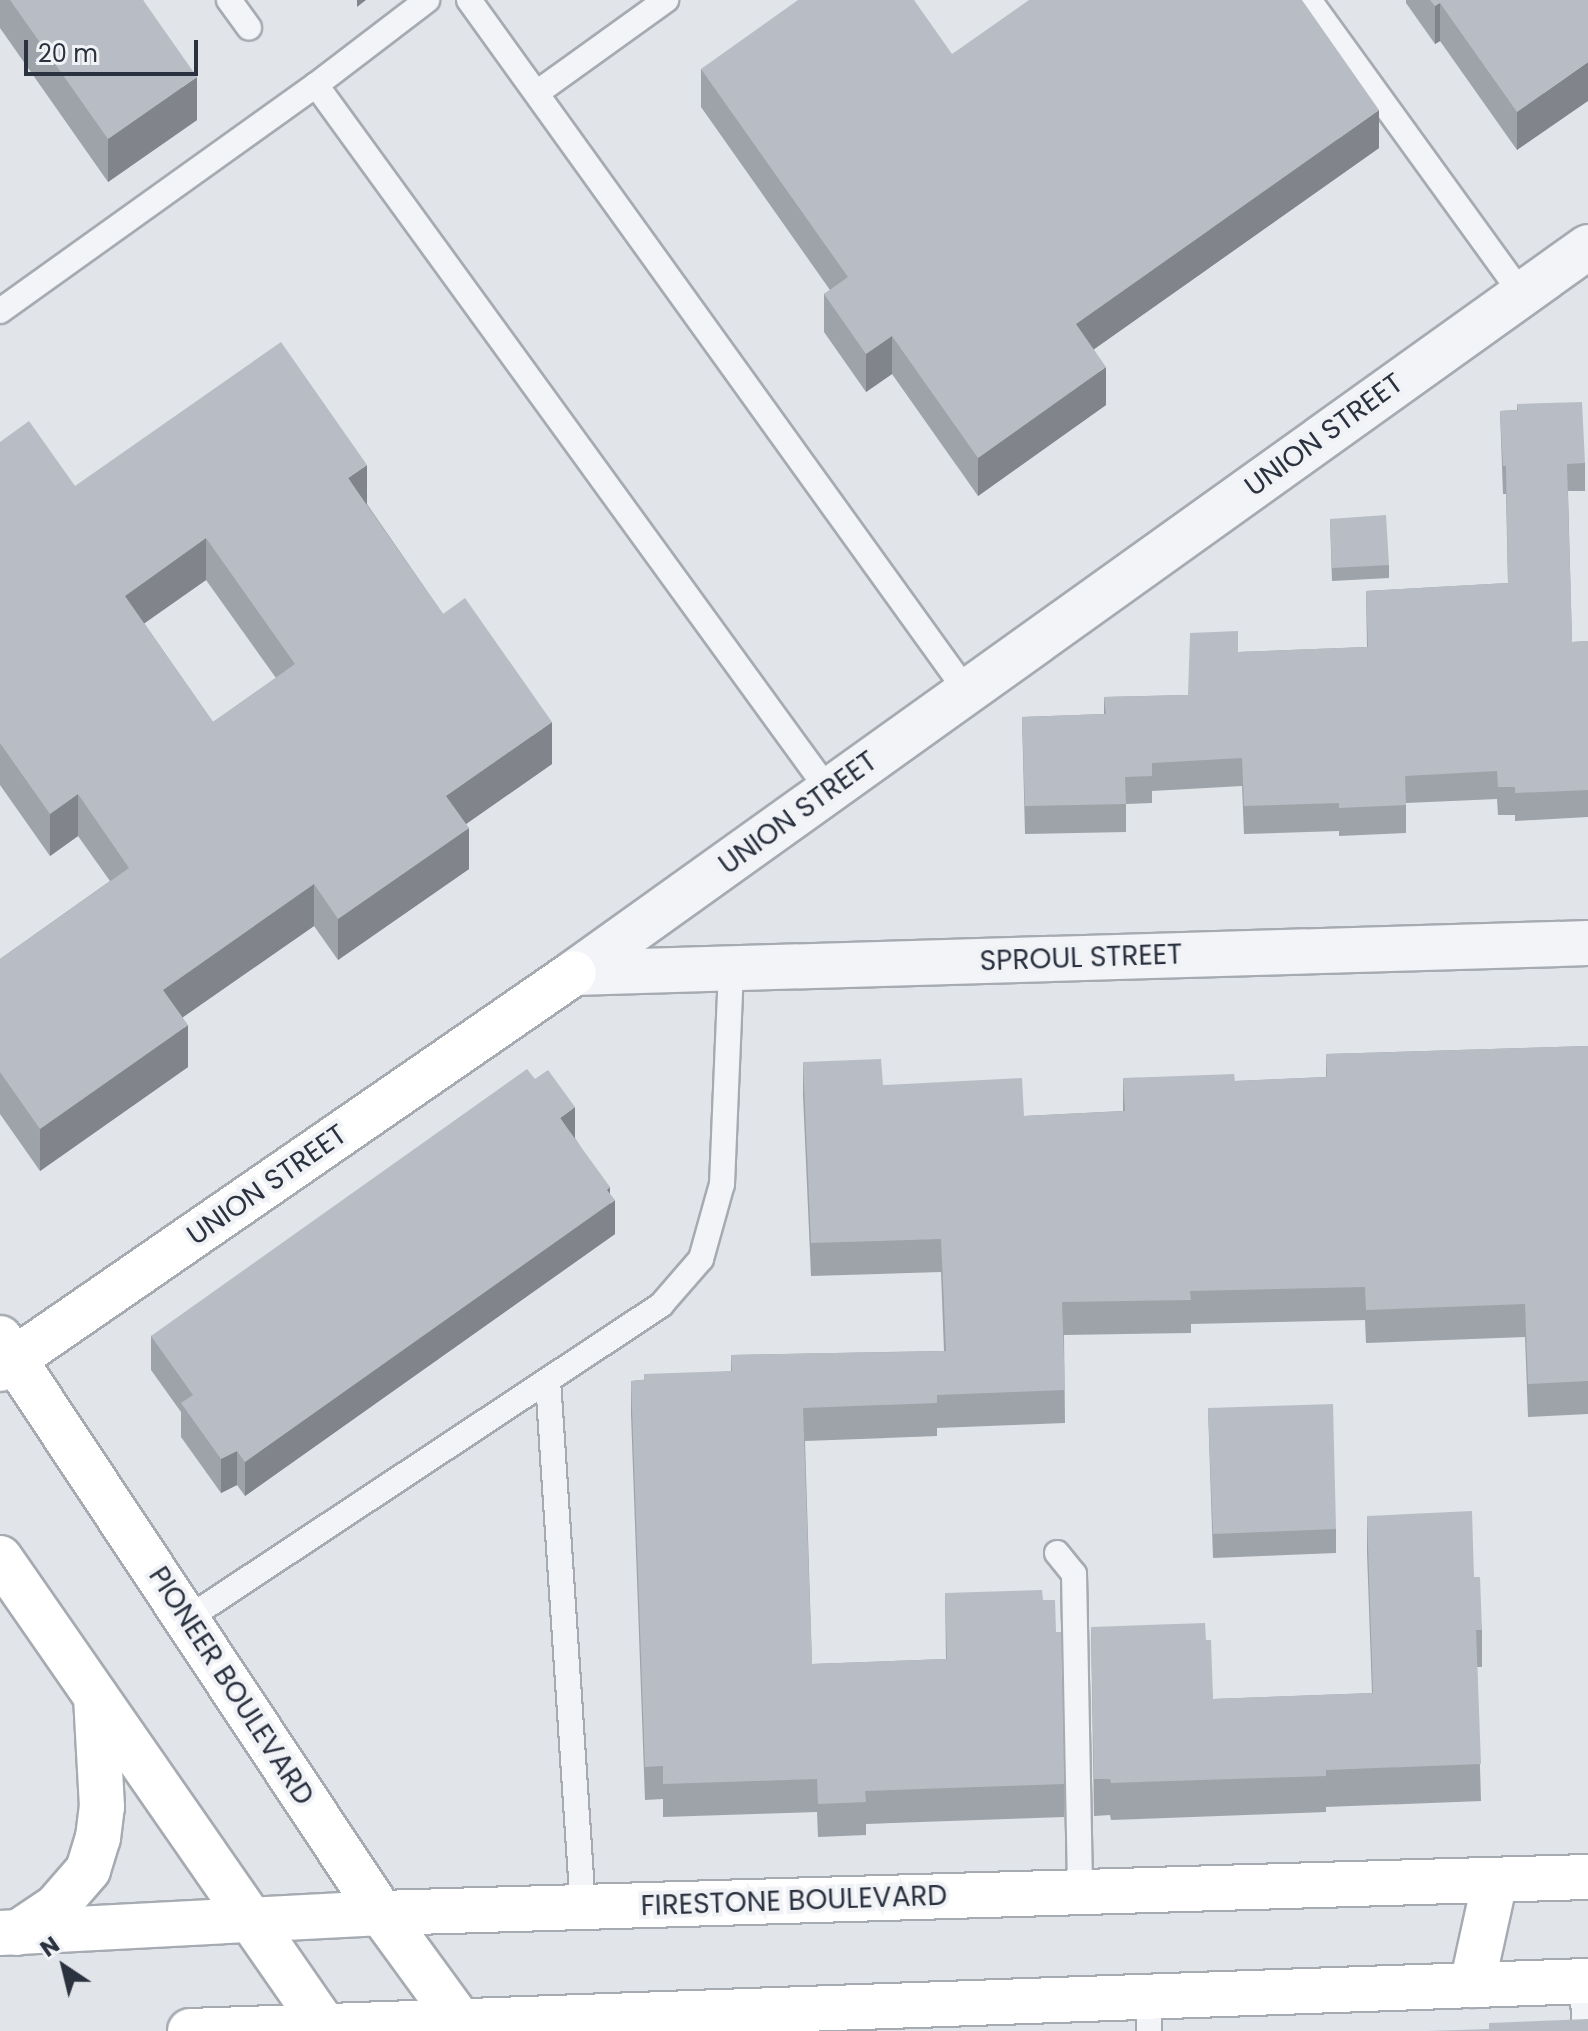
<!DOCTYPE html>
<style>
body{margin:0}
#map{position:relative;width:1588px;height:2031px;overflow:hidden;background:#e1e4e8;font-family:Poppins,sans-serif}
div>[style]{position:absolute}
.roads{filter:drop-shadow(2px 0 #a6abb2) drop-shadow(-2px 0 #a6abb2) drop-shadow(0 2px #a6abb2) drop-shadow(0 -2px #a6abb2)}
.lane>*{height:24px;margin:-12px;padding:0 12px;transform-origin:12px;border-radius:12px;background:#f3f4f7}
.street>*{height:44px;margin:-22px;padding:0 22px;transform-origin:22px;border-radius:22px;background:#f3f4f7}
.secondary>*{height:44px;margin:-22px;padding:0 22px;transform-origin:22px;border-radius:22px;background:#fff}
.primary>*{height:44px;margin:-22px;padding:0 22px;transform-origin:22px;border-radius:22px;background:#fff}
.wall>*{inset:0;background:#9ea3a9}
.shaded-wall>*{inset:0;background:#81848a}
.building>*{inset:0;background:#b8bdc5}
span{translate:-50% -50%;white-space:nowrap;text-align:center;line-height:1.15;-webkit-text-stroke:8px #f0f2f6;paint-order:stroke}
.street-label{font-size:28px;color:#2a313f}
.north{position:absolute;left:24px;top:1927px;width:80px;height:80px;-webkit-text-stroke:6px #f0f2f6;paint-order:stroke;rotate:325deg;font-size:22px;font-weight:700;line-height:32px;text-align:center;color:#2a313f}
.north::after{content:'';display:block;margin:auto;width:28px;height:36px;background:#2a313f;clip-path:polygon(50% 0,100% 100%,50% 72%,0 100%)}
.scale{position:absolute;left:24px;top:40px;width:174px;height:36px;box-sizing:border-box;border:4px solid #2a313f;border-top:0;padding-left:10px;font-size:24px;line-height:28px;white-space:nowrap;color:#2a313f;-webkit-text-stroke:6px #f0f2f6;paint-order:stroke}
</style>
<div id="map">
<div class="roads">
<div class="lane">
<div style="left:229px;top:0;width:34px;rotate:54deg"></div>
<div style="left:469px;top:0;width:853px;rotate:54.26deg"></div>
<div style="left:1309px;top:0;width:363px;rotate:54.1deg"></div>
<div style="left:316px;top:85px;width:873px;rotate:54deg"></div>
<div style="left:538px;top:92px;width:158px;rotate:-35.7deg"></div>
<div style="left:0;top:311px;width:388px;rotate:-35.6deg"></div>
<div style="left:316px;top:85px;width:140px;rotate:-37.4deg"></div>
<div style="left:548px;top:1381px;width:528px;rotate:86.2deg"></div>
<div style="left:1057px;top:1553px;width:27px;rotate:51deg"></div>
<div style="left:1074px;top:1574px;width:319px;rotate:88.9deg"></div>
<div style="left:187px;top:1619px;width:569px;rotate:-33.52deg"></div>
<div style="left:661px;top:1305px;width:61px;rotate:-49deg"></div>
<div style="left:701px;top:1259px;width:78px;rotate:-74.4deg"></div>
<div style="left:722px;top:1184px;width:216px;rotate:-87.6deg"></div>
<div style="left:1583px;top:1981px;width:50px;rotate:88.9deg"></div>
<div style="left:1149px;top:2031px;width:33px;rotate:-90deg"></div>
</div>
<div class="street">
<div style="left:574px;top:973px;width:1247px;rotate:-35.6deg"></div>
<div style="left:574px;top:973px;width:1014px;rotate:-1.69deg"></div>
</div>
<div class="secondary">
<div style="left:0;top:1369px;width:697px;rotate:-34.6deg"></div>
</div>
<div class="primary">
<div style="left:0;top:1338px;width:690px;rotate:56.47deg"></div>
<div style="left:381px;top:1913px;width:146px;rotate:53.9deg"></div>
<div style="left:0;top:1558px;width:576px;rotate:55.26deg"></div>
<div style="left:0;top:1933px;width:382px;rotate:-3deg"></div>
<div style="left:381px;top:1913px;width:1208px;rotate:-1.71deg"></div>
<div style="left:17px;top:1933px;width:47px;rotate:-33.7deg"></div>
<div style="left:56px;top:1907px;width:49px;rotate:-49.1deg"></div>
<div style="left:88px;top:1870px;width:34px;rotate:-73deg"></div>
<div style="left:98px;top:1838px;width:31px;rotate:-83deg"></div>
<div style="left:102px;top:1807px;width:110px;rotate:-93.1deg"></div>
<div style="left:1472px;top:1985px;width:107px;rotate:-77.6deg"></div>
<div style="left:190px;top:2031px;width:1399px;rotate:-2.05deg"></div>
</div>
</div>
<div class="wall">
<div style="clip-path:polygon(0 0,143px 0,197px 120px,108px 182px,0 28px)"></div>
<div style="clip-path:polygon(1406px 0,1588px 0,1517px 150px,1440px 41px,1435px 44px,1406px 3px)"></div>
<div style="clip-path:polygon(952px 54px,1379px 148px,1094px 349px,1106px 405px,978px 496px,892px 374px,866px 392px,824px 332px,824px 294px,830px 290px,701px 107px,701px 69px)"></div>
<div style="clip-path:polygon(1517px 404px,1585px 463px,1585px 491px,1568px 491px,1572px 642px,1588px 641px,1588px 817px,1515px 821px,1515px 815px,1498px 815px,1497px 799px,1406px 803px,1406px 833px,1339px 836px,1339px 831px,1244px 834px,1242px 786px,1152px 791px,1152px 803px,1126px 804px,1126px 832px,1025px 834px,1022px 717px,1104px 714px,1104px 697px,1188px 695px,1238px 652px,1367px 647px,1366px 591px,1508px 583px,1506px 494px,1503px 494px,1500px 411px,1517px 410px)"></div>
<div style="clip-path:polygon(evenodd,0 442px,75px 486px,367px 504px,443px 614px,552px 764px,466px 824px,469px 869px,338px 960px,314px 926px,183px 1017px,188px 1067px,40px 1171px,0 1114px,0 959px,110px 881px,78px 836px,50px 856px,0 785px,0 442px,206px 580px,276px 678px,213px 722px,144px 623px,206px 580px)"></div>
<div style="clip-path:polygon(1330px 519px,1389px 565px,1389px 578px,1332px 581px)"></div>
<div style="clip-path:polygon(1588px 1046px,1588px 1414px,1528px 1417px,1525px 1337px,1366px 1343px,1365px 1320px,1191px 1324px,1191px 1333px,1064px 1335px,1065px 1423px,937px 1428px,937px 1436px,805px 1441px,812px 1664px,946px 1659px,945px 1593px,1043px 1600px,1064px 1784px,1064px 1817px,866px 1824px,866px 1835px,818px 1837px,817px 1812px,663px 1817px,663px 1799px,645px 1800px,631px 1414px,631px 1381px,731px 1371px,731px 1355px,944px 1351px,941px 1272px,811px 1276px,803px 1095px,803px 1062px,883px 1085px,1024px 1116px,1123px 1111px,1123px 1078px,1235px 1081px,1326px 1077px,1326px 1054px)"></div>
<div style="clip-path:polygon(575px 1138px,610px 1194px,615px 1234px,245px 1496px,237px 1485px,221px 1493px,181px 1437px,181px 1412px,151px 1370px,151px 1336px)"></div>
<div style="clip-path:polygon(1208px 1408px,1336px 1529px,1336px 1553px,1213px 1558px)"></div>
<div style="clip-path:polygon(1367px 1516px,1474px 1577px,1482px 1630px,1482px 1667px,1477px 1667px,1481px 1801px,1326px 1807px,1326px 1812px,1111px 1820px,1110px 1815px,1094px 1816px,1091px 1627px,1206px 1640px,1213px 1699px,1372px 1693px,1367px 1552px)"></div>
</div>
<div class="shaded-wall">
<div style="clip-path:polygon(357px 0,366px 0,357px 7px)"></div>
<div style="clip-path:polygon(1440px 3px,1440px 41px,1435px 44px,1435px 6px)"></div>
<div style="clip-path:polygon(1588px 62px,1588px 101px,1517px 150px,1517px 112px)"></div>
<div style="clip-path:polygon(197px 77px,197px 120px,108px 182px,108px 139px)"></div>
<div style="clip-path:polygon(1379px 110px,1379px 148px,1076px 362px,1076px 324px)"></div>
<div style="clip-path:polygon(892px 336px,892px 374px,866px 392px,866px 354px)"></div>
<div style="clip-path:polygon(1106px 367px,1106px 405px,978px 496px,978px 458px)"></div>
<div style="clip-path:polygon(367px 465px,367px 507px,348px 478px)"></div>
<div style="clip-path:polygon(206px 538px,206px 580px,125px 637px,125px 596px)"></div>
<div style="clip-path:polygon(552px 722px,552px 764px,446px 838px,446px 796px)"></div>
<div style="clip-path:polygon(78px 794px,78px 836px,50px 856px,50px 814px)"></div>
<div style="clip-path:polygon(469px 828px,469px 869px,338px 960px,338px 919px)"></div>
<div style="clip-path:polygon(314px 884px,314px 926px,163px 1031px,163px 990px)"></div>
<div style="clip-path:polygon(188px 1025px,188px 1067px,40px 1171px,40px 1129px)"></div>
<div style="clip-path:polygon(575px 1107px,575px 1141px,560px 1118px)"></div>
<div style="clip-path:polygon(610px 1187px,610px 1204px,615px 1200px,615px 1234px,245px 1496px,245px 1462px)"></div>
<div style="clip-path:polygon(237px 1451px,237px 1485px,221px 1493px,221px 1459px)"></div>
</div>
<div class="building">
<div style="clip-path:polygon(10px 0,143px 0,197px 77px,108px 139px)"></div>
<div style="clip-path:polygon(798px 0,914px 0,952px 54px,1029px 0,1302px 0,1379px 110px,1076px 324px,1106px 367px,978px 458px,892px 336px,866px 354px,824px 294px,848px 277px,701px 69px)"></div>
<div style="clip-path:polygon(1430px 0,1588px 0,1588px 62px,1517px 112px,1440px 3px,1435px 6px)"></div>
<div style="clip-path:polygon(evenodd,281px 342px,367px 465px,348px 478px,443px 614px,465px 598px,552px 722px,446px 796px,469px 828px,338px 919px,314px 884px,163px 990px,188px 1025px,40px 1129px,0 1072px,0 959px,129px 868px,78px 794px,50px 814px,0 743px,0 442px,29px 421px,75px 486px,281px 342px,206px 538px,295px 664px,213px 722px,125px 596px,206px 538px)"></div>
<div style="clip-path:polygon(1582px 402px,1585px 463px,1567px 464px,1572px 642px,1588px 641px,1588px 790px,1515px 793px,1515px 787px,1498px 787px,1497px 771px,1405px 776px,1406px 805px,1339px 808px,1339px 803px,1244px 806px,1242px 758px,1152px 763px,1152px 776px,1125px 777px,1126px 804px,1025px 806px,1022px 717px,1106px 714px,1104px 697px,1188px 695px,1190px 633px,1238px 631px,1238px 652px,1368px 647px,1366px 591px,1508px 583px,1506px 466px,1503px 466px,1500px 411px,1518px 410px,1517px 404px)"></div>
<div style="clip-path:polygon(1386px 515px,1389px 565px,1332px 568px,1330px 519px)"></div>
<div style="clip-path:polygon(1588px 1046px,1588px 1381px,1528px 1384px,1525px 1304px,1366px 1310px,1365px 1287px,1190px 1291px,1191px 1300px,1062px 1302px,1065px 1390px,937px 1395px,937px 1403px,803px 1408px,812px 1664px,947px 1659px,945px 1593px,1042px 1590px,1043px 1600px,1055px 1600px,1056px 1632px,1061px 1632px,1064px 1784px,865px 1791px,866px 1802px,818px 1804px,817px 1779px,663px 1784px,663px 1766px,645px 1767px,631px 1381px,644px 1380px,644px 1374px,732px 1371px,731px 1355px,946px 1351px,941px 1239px,811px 1243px,803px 1062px,881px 1059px,883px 1085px,1022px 1078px,1024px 1116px,1125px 1111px,1123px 1078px,1234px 1074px,1235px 1081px,1327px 1077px,1326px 1054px)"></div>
<div style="clip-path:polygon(527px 1069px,535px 1079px,548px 1070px,575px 1107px,560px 1118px,610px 1187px,607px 1190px,615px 1200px,245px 1462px,237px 1451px,221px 1459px,181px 1403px,193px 1395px,151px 1336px)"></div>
<div style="clip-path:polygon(1333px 1404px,1336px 1529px,1213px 1534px,1208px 1408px)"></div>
<div style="clip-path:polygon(1472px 1511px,1474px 1577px,1480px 1577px,1482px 1630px,1476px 1630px,1481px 1764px,1326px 1770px,1326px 1776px,1111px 1783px,1110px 1779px,1094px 1779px,1091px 1627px,1205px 1623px,1206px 1640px,1211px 1640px,1213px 1699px,1373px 1693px,1367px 1516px)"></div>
<div style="clip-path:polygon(1588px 2019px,1588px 2031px,1428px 2031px,1489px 2029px,1489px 2023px)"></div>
</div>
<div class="street-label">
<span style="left:1324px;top:435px;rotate:-36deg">UNION STREET</span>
<span style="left:798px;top:813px;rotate:-36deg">UNION STREET</span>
<span style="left:1081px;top:958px;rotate:-2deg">SPROUL STREET</span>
<span style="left:267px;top:1185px;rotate:-35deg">UNION STREET</span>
<span style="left:231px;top:1686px;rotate:57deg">PIONEER BOULEVARD</span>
<span style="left:794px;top:1901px;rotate:-2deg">FIRESTONE BOULEVARD</span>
</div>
<div class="north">N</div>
<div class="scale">20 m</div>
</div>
